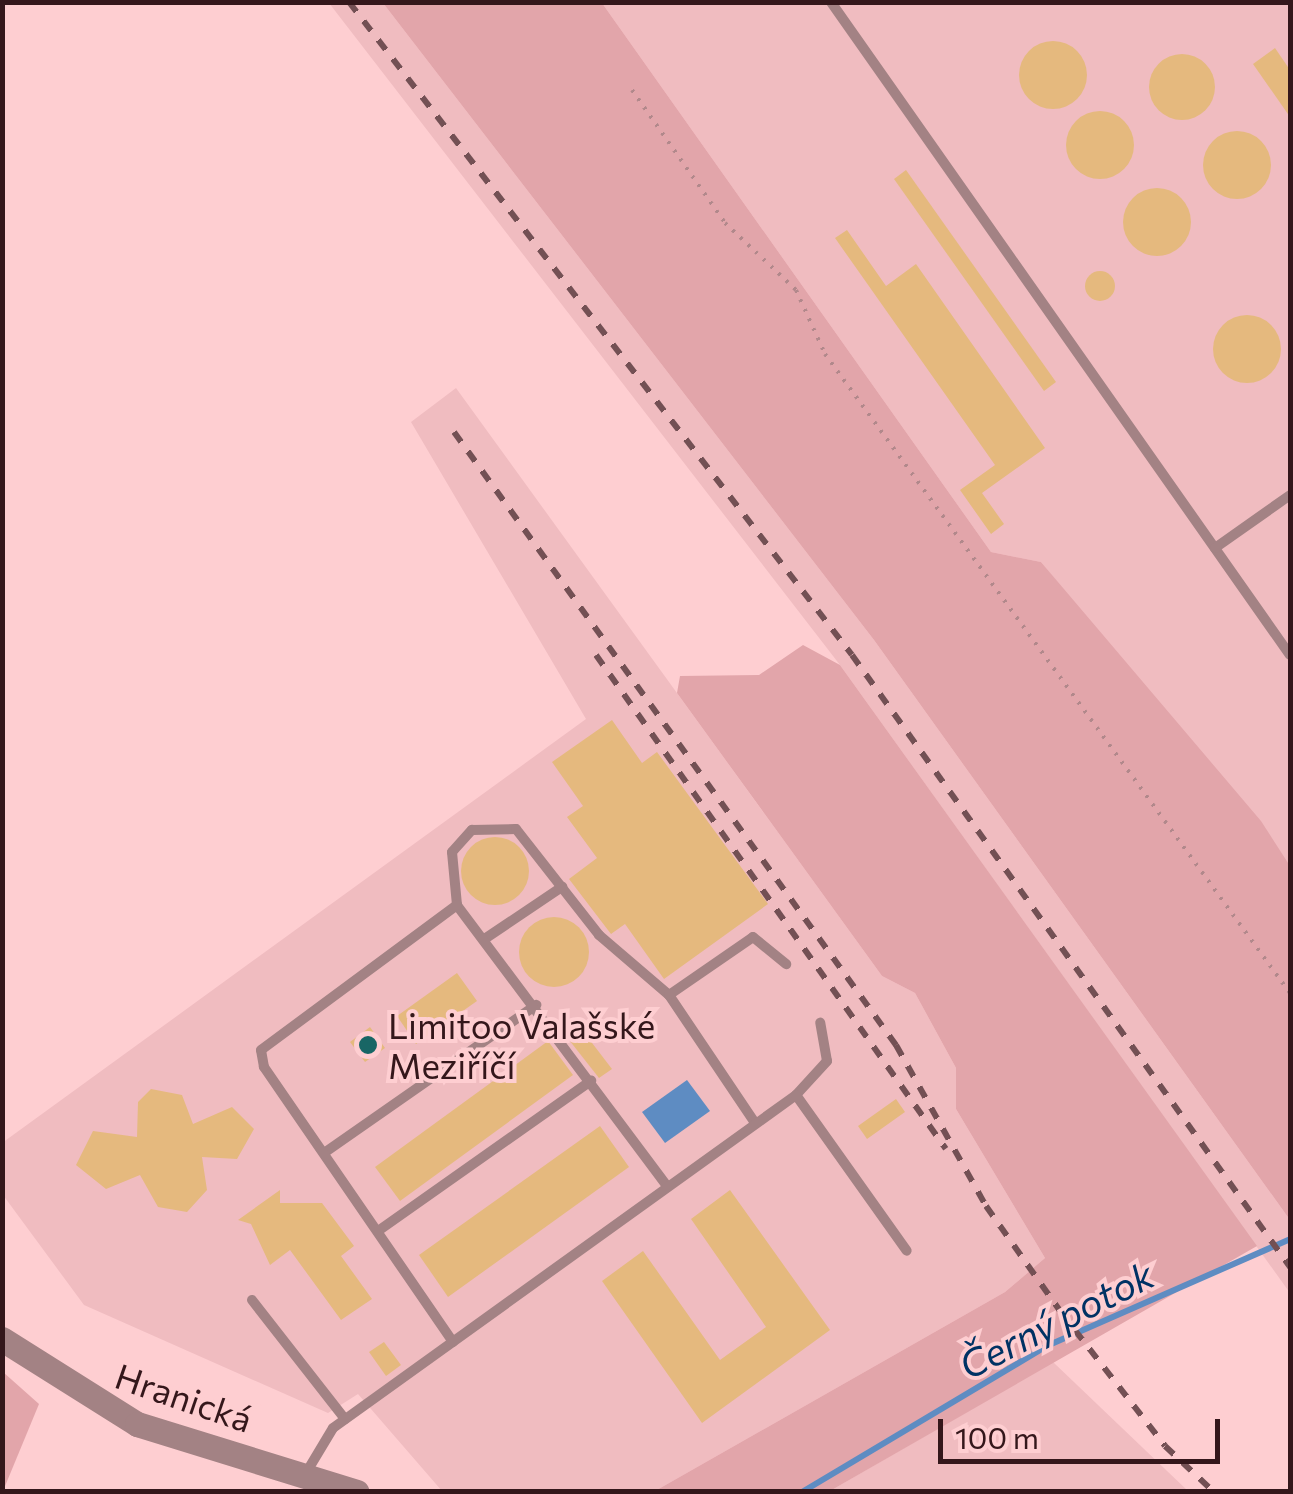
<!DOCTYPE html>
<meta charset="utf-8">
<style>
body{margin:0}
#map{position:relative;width:1293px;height:1494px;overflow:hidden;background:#feced1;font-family:Commissioner,sans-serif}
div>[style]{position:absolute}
.built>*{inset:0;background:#f0bcc0}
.green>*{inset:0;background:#e2a5aa}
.water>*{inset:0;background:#5e8cc2}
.stream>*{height:6px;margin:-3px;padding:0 3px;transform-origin:3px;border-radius:3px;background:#5e8cc2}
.building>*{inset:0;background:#e5b97e}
.round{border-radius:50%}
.path>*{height:4px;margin-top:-2px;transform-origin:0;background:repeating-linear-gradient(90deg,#b1888b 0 2.5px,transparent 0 10.5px)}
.service>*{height:10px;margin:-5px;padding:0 5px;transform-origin:5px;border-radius:5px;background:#a38284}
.tertiary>*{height:25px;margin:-12.5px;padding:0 12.5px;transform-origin:12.5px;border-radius:12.5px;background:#a38284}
.rail>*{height:6px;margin-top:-3px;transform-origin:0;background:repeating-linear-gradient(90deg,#735054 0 12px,transparent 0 24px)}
.dots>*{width:28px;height:28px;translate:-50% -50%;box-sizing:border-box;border:5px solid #feced1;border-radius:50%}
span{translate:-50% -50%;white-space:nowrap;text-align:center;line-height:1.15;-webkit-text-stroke:8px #feced1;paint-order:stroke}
.poi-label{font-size:35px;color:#34171b}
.left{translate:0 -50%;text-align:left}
.street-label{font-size:35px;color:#34171b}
.water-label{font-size:38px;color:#003264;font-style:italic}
.frame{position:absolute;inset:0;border:5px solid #34171b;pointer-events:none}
.scale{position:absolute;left:938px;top:1419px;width:282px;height:45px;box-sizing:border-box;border:5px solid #34171b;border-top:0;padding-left:12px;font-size:30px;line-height:35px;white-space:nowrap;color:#34171b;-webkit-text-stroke:8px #feced1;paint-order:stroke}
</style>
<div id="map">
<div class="built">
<div style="clip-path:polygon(329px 3px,383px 3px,874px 640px,1290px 1220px,1290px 1293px,840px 665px)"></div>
<div style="clip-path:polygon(602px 3px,1290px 3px,1290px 866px,1041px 562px,991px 552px)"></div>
<div style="clip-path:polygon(456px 388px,882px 976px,915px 993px,956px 1068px,956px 1109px,1045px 1258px,1005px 1292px,655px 1491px,442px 1491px,358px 1394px,328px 1413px,84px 1305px,3px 1195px,2px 1143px,586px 719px,411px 422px)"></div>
<div style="clip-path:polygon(1053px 1362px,1188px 1491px,830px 1491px)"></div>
</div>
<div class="green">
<div style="clip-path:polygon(383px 3px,602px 3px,991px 552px,1041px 562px,1261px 821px,1290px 866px,1290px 1220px,874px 640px)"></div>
<div style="clip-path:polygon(803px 645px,840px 665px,1257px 1246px,830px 1491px,655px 1491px,1005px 1292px,1045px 1258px,956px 1109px,956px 1068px,915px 993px,882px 976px,677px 693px,680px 676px,759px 675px)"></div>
<div style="clip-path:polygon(3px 1372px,39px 1404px,3px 1491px)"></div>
</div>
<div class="water">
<div style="clip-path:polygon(687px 1080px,710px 1111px,665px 1143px,642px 1112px)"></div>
</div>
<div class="stream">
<div style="left:802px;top:1492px;width:287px;rotate:-30.8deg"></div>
<div style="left:1049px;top:1345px;width:263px;rotate:-23.7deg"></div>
</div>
<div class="building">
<div class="round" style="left:1019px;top:41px;width:68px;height:68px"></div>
<div style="clip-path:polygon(1275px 48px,1290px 70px,1290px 117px,1253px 64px)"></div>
<div class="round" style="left:1149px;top:54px;width:66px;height:66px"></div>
<div class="round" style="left:1066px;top:111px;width:68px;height:68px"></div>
<div class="round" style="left:1203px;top:131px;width:68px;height:68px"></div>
<div style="clip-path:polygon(906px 170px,1056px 382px,1044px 391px,894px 179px)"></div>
<div class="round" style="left:1123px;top:188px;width:68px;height:68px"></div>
<div style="clip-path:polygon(847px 230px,886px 286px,916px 264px,1045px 448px,982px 493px,1004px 524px,991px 534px,960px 490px,995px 465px,835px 238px)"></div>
<div class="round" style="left:1085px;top:271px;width:30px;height:30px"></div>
<div class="round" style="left:1213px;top:315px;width:68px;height:68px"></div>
<div style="clip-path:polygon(612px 720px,642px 763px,657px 752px,768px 904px,664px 979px,625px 924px,611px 934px,569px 879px,597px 858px,567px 817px,583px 806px,552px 762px)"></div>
<div class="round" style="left:461px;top:837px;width:68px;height:68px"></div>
<div class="round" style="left:519px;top:917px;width:70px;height:70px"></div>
<div style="clip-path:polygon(457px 973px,477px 1001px,416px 1044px,397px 1016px)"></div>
<div style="clip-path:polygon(576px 1022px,612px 1069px,599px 1078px,562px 1031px)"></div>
<div style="clip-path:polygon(370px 1027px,385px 1048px,365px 1062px,350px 1042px)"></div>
<div style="clip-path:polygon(548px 1041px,573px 1075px,400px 1201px,375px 1167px)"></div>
<div style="clip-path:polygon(151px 1089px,182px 1095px,193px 1124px,232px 1107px,254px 1129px,237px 1159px,202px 1157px,207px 1190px,187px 1212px,158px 1207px,140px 1175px,106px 1189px,76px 1165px,93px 1131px,137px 1137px,138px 1102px)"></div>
<div style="clip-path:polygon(896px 1099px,905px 1112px,867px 1139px,858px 1126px)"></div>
<div style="clip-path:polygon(600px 1126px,629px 1167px,448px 1297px,419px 1255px)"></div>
<div style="clip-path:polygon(280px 1190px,280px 1203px,322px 1203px,354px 1246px,341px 1256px,372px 1299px,341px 1320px,290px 1250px,270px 1265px,251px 1224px,238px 1220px)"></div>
<div style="clip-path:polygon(730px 1190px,830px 1330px,702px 1423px,602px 1281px,643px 1251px,720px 1360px,766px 1327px,691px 1219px)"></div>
<div style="clip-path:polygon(384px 1342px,401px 1365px,386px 1376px,369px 1352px)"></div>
</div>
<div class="path">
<div style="left:632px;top:90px;width:162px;rotate:55deg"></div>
<div style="left:725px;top:223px;width:98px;rotate:43.3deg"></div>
<div style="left:796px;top:290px;width:70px;rotate:65.6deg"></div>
<div style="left:825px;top:354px;width:790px;rotate:53.96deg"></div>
</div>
<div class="service">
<div style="left:831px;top:2px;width:798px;rotate:54.9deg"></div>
<div style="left:1215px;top:548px;width:92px;rotate:-35.2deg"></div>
<div style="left:486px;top:938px;width:92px;rotate:-33.9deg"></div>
<div style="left:669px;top:995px;width:154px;rotate:56.1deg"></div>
<div style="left:796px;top:1095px;width:46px;rotate:-47.6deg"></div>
<div style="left:827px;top:1061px;width:39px;rotate:-100deg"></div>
<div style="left:324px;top:1153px;width:259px;rotate:-34.9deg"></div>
<div style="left:667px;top:1186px;width:351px;rotate:-126.8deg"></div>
<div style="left:457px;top:905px;width:53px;rotate:-95.4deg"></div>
<div style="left:452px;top:852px;width:30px;rotate:-48deg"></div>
<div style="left:472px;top:830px;width:44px;rotate:-1.3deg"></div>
<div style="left:516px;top:829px;width:135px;rotate:51.9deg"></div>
<div style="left:599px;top:935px;width:92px;rotate:40.6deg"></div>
<div style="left:669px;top:995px;width:102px;rotate:-34.6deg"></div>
<div style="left:753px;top:937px;width:43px;rotate:39.3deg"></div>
<div style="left:378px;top:1231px;width:261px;rotate:-35.2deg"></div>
<div style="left:252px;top:1300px;width:151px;rotate:52deg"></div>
<div style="left:453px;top:1342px;width:334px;rotate:-124.5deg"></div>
<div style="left:264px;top:1067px;width:17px;rotate:-100deg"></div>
<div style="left:261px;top:1050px;width:244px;rotate:-36.5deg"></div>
<div style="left:306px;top:1473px;width:52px;rotate:-59deg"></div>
<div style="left:333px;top:1428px;width:570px;rotate:-35.72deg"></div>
<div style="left:796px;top:1095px;width:191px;rotate:54.6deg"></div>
</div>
<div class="tertiary">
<div style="left:2px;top:1339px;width:160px;rotate:32.2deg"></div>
<div style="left:137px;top:1424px;width:230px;rotate:17.2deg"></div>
</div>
<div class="rail">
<div style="left:349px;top:2px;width:824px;rotate:52.39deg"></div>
<div style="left:852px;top:655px;width:753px;rotate:54.41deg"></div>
<div style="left:454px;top:432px;width:756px;rotate:54.21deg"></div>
<div style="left:896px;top:1045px;width:184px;rotate:60.8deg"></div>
<div style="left:986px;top:1206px;width:128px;rotate:54.8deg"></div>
<div style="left:1060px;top:1311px;width:171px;rotate:52.1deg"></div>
<div style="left:1165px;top:1446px;width:67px;rotate:43.2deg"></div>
<div style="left:596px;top:655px;width:605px;rotate:54.68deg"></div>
</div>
<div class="dots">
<div style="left:368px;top:1045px;background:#186665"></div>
</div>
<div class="poi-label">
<span class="left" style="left:388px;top:1045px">Limitoo Valašské<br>Meziříčí</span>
</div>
<div class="street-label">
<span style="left:184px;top:1397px;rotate:19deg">Hranická</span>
</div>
<div class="water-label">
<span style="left:1056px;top:1319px;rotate:-27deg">Černý potok</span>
</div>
<div class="frame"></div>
<div class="scale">100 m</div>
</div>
